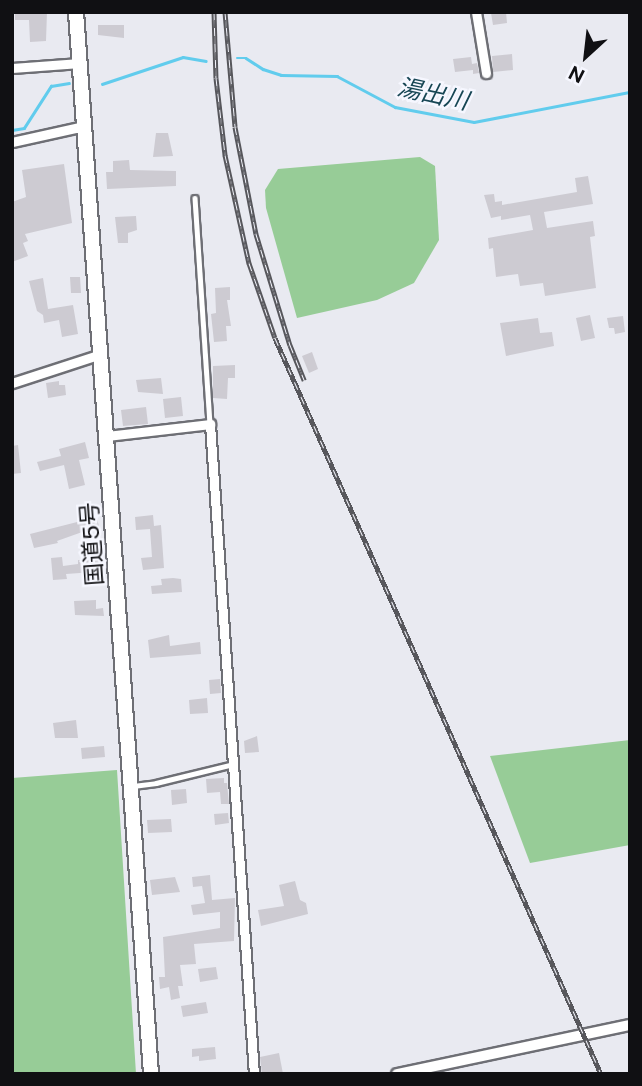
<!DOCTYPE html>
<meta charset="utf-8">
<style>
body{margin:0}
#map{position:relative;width:642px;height:1086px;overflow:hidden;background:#e9eaf1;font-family:"Public Sans","Noto Sans JP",sans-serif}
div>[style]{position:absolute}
.green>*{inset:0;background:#97cc97}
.stream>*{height:2.5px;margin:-1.25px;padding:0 1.25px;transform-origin:1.25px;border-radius:1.25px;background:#61cced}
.building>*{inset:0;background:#cdcbd2}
.roads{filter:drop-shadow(2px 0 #6e6f75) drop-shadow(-2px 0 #6e6f75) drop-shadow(0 2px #6e6f75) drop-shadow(0 -2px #6e6f75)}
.service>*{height:4.5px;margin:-2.25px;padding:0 2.25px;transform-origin:2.25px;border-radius:2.25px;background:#fff}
.minor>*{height:9px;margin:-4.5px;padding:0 4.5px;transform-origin:4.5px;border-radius:4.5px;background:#fff}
.tertiary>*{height:10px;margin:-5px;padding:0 5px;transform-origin:5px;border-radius:5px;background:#fff}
.trunk>*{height:14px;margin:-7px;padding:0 7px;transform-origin:7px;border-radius:7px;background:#fff}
.rail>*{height:5px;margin-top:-2.5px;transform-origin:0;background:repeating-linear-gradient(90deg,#f6f7ff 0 8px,#57575c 0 16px);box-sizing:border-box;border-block:2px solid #57575c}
span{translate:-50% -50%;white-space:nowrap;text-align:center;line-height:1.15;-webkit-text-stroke:5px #f6f7ff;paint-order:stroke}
.street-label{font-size:23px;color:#101013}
.water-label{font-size:24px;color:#174654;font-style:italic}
.frame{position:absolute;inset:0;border:14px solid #101013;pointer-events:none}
.north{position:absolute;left:551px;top:21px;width:70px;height:70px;-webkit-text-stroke:5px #f6f7ff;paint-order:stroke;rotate:207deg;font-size:19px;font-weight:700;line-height:28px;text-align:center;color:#101013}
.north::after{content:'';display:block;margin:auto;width:24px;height:32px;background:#101013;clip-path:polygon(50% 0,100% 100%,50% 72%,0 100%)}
</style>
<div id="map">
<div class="green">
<div style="clip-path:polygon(420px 157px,435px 166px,439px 240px,414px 283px,377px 300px,297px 318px,266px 208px,265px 190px,278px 169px)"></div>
<div style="clip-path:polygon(630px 740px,630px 845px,530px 863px,490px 756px)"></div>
<div style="clip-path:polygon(117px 770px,136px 1074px,12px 1074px,12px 778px)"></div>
</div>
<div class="stream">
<div style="left:237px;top:58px;width:9px"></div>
<div style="left:246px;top:58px;width:20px;rotate:33deg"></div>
<div style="left:263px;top:69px;width:19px;rotate:18deg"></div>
<div style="left:281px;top:75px;width:56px;rotate:1deg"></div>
<div style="left:337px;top:76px;width:66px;rotate:28.1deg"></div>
<div style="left:395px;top:107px;width:80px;rotate:10.8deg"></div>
<div style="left:474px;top:122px;width:159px;rotate:-10.9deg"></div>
<div style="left:102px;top:84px;width:85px;rotate:-18.4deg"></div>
<div style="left:183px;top:57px;width:23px;rotate:10deg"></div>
<div style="left:12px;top:130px;width:12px;rotate:-9deg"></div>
<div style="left:24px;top:128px;width:50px;rotate:-57.3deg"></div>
<div style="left:51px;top:86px;width:18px;rotate:-9deg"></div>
</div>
<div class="building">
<div style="clip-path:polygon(15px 12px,47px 12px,46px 41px,30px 42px,29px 20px,15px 20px)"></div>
<div style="clip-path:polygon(506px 12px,507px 23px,493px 25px,491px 13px)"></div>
<div style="clip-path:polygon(98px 25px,124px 25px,124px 38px,98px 35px)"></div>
<div style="clip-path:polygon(512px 54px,513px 70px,493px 72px,492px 56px)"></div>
<div style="clip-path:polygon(471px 57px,472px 64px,477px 63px,479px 73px,473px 74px,473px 70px,455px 72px,453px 59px)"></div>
<div style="clip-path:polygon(156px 133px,168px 133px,173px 156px,153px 157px)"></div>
<div style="clip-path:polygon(129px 160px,130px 170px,176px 171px,176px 186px,107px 189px,106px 172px,113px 172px,113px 161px)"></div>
<div style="clip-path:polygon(64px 164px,72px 223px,25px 234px,28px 241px,23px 243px,28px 256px,12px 262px,12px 202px,26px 197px,22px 170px)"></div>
<div style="clip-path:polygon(588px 176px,593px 204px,544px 212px,547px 228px,593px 221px,595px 236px,590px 237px,596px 288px,545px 296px,543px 283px,520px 286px,518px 274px,496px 277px,493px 248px,489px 249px,488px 238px,533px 230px,530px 215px,501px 220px,501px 216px,491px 218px,484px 195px,494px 194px,495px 202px,502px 201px,502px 205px,577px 192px,575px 178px)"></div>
<div style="clip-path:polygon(136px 216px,137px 230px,128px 233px,128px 243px,118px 243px,115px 217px)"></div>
<div style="clip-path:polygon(70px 277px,80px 277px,81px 293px,71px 293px)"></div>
<div style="clip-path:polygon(43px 278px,48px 309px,73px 305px,78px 334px,62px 337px,59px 320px,44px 323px,43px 315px,37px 311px,29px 281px)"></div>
<div style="clip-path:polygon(230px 287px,230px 300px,227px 300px,231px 326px,226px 326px,227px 341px,214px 342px,211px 314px,216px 313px,215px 288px)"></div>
<div style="clip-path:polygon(590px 315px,595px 338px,581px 341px,576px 318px)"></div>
<div style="clip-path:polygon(623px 316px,625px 332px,615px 334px,614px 328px,609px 328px,607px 318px)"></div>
<div style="clip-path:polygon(538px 318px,540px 333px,552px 332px,554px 346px,506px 356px,500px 323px)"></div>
<div style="clip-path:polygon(312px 352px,318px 369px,309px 373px,302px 356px)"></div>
<div style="clip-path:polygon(235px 365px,235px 378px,228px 378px,227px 399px,213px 398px,213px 366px)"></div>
<div style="clip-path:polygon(161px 378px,163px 394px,138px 392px,136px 380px)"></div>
<div style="clip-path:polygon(59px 381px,59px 385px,65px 385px,66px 395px,48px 398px,46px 383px)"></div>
<div style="clip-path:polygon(181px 397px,183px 416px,165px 418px,163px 399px)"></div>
<div style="clip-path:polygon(146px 407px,148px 424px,123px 426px,121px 410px)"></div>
<div style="clip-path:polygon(85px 442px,89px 458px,79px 460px,85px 485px,69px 489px,64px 465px,40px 471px,37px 462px,61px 456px,59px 449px)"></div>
<div style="clip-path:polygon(18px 445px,21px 473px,12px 474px,12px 446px)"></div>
<div style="clip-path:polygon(95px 512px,99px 526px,57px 541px,58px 543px,34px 548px,30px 534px,85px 520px,83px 515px)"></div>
<div style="clip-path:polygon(153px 515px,154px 526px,161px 525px,164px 568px,143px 570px,141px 558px,152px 557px,150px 529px,136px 530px,135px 517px)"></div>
<div style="clip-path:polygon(62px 557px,63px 566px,78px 564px,78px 560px,102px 559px,102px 567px,93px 567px,94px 572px,66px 574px,67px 579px,53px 580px,51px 558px)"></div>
<div style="clip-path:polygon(173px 578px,181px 579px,182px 592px,152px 594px,151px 586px,162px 585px,161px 579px)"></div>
<div style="clip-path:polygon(96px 600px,96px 609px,103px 608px,104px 616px,75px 615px,74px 601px)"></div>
<div style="clip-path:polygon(169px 635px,170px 646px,200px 642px,201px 654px,150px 658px,148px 640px)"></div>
<div style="clip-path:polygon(220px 679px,221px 693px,210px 694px,209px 680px)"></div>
<div style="clip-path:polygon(207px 698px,208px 713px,190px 714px,189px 700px)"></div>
<div style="clip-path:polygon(76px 720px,78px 738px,55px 738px,53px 723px)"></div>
<div style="clip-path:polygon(257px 736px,259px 752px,245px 753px,244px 741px)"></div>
<div style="clip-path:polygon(104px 746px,105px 757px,82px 759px,81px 748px)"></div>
<div style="clip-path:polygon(224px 778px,224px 783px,227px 783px,229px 804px,221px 804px,220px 792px,207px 793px,206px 779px)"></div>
<div style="clip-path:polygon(186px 789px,187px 803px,172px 805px,171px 790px)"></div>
<div style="clip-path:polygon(228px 813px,229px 823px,215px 825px,214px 814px)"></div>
<div style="clip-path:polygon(171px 819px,172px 832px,148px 833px,147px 820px)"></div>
<div style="clip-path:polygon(210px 875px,212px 900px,235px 898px,234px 941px,194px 944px,196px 964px,180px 965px,183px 986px,178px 986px,180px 998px,171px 1000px,169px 987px,160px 989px,159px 977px,165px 977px,163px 937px,220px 928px,220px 912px,193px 915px,191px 905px,205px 903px,202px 886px,193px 887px,192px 877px)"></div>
<div style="clip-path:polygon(175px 877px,180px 892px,152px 895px,150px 880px)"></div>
<div style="clip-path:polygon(295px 881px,300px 900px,306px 903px,308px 914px,261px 926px,258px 910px,284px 906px,279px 885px)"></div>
<div style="clip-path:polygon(216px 967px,218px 979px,200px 982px,198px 969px)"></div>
<div style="clip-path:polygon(206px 1002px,208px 1013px,183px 1017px,181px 1006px)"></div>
<div style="clip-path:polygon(215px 1047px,216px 1059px,199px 1061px,199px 1056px,192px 1057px,192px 1049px)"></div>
<div style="clip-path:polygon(279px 1053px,283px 1074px,262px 1074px,260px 1057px)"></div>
</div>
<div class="roads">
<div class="service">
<div style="left:195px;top:198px;width:226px;rotate:86.2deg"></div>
<div style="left:133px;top:786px;width:23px;rotate:-7deg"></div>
<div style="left:156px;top:783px;width:80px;rotate:-13.7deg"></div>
</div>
<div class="minor">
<div style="left:476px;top:12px;width:62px;rotate:80.7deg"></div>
<div style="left:12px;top:68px;width:68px;rotate:-4.2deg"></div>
<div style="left:12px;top:142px;width:74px;rotate:-12.5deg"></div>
<div style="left:12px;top:383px;width:94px;rotate:-18deg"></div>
<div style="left:107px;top:436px;width:104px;rotate:-6.6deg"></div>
<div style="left:210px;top:424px;width:651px;rotate:86.13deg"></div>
</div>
<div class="tertiary">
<div style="left:397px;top:1074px;width:238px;rotate:-11.9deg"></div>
</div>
<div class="trunk">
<div style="left:76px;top:12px;width:1065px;rotate:85.96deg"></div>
</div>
</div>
<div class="rail">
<div style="left:214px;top:12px;width:66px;rotate:88.3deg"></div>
<div style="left:216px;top:78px;width:78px;rotate:83.3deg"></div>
<div style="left:225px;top:155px;width:111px;rotate:77.5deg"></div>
<div style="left:249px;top:263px;width:79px;rotate:70.9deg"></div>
<div style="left:275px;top:338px;width:805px;rotate:66.11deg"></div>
<div style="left:225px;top:12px;width:115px;rotate:85deg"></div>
<div style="left:235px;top:127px;width:109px;rotate:78.9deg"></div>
<div style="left:256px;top:234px;width:116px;rotate:73deg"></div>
<div style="left:290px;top:345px;width:38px;rotate:68deg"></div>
</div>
<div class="street-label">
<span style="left:92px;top:544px;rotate:-94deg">国道5号</span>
</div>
<div class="water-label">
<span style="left:433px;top:94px;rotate:12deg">湯出川</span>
</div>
<div class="frame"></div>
<div class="north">N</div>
</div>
